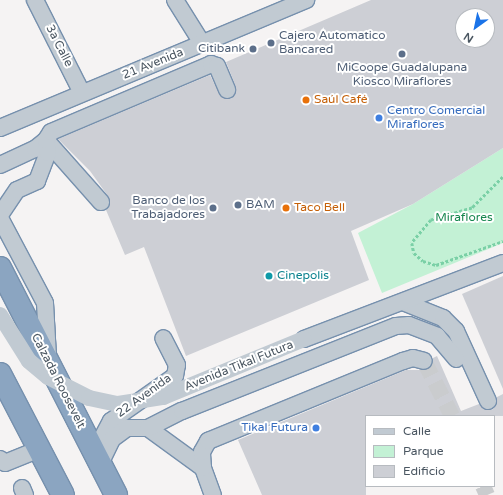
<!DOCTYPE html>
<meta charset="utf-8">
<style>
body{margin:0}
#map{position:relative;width:503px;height:495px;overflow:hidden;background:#f5f3f3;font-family:"Varela Round",sans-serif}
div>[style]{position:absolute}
.green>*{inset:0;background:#c3f1d5}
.building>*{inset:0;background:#cdcfd5}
.minor-tunnel>*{height:16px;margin-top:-8px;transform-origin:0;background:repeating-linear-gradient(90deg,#caccce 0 16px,transparent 0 24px)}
.path>*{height:2.5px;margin-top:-1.25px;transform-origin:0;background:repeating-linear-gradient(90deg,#7ad0a6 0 3px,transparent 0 5px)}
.roads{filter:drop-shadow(1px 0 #7690ad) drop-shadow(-1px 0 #7690ad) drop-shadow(0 1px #7690ad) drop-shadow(0 -1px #7690ad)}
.minor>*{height:16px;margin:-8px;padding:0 8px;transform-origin:8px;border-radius:8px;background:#c1cad2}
.highway>*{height:22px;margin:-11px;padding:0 11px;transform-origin:11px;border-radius:11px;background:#8ba5c1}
.minor-bridge>*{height:16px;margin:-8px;padding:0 8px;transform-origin:8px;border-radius:8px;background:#c1cad2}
.dots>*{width:11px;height:11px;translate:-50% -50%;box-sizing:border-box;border:2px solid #fff;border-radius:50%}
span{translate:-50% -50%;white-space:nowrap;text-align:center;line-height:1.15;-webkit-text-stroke:4px #fff;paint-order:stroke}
.service-label{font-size:12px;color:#4e5e75}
.left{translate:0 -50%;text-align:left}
.right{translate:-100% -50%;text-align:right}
.street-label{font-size:12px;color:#4a5661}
.food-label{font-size:12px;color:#c56008}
.shop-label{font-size:12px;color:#366cbe}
.park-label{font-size:12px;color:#17864f}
.culture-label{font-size:12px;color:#0d838f}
.legend{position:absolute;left:365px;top:415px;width:130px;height:72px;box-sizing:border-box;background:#fff;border:1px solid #b7bbc0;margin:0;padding:5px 7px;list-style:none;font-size:12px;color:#4a5661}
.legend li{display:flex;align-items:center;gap:8px;height:20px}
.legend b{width:20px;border:1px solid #b7bbc0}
.north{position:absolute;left:455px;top:8px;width:40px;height:40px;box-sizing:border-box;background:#fff;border:1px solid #b7bbc0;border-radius:50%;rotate:213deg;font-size:11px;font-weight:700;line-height:16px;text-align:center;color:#4a5661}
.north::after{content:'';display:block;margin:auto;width:14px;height:18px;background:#1a73e8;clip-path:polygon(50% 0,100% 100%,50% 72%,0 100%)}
</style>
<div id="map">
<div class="green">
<div style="clip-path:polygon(503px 148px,503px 243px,382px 293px,358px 233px,413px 204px)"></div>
</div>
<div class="building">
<div style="clip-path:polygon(evenodd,371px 0,503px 0,503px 148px,413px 204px,351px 231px,369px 280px,186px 356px,144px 247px,125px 255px,106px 210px,110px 205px,108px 196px,90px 171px,58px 139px,210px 75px,221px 97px,231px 99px,236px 87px,226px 62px,371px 0,463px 16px,487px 16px,487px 40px,463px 40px,463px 16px)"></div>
<div style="clip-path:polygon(503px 276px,503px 389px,462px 294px)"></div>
<div style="clip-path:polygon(437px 356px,461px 411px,479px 404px,483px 409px,492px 410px,496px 406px,497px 397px,503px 394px,503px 416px,366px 416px,366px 495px,262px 495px,238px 440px,406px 370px,427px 370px,433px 364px,433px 358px)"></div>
</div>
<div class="minor-tunnel">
<div style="left:424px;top:361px;width:62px;rotate:63deg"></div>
<div style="left:483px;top:486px;width:10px;rotate:66deg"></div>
</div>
<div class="path">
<div style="left:503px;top:177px;width:44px;rotate:135deg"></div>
<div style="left:472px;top:208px;width:43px;rotate:163.7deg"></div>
<div style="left:431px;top:220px;width:30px;rotate:130deg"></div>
<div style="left:412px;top:243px;width:10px;rotate:79deg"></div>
<div style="left:414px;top:253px;width:12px;rotate:42deg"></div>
<div style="left:423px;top:261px;width:14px;rotate:17deg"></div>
<div style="left:436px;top:265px;width:71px;rotate:-19.7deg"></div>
</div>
<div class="roads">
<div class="minor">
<div style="left:35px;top:0;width:104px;rotate:63.2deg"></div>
<div style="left:175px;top:0;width:51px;rotate:57.9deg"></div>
<div style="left:0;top:128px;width:332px;rotate:-22.7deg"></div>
<div style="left:46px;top:140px;width:83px;rotate:48.4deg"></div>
<div style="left:0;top:165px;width:38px;rotate:-25deg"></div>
<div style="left:35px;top:149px;width:14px;rotate:-39deg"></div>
<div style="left:0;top:215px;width:30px;rotate:-56deg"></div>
<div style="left:17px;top:190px;width:22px;rotate:-24deg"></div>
<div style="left:37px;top:181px;width:30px;rotate:-69deg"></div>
<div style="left:48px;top:153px;width:13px;rotate:-99deg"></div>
<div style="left:46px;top:140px;width:9px;rotate:-58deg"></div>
<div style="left:51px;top:132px;width:174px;rotate:-23deg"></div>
<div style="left:211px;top:64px;width:6px;rotate:18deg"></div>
<div style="left:217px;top:66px;width:26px;rotate:67deg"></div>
<div style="left:0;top:218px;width:96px;rotate:62.1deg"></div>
<div style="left:45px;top:303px;width:53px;rotate:86.8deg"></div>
<div style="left:403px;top:302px;width:43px;rotate:21.8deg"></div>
<div style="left:443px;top:318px;width:18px;rotate:45deg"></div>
<div style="left:456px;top:331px;width:77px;rotate:65.4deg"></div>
<div style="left:304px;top:339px;width:213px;rotate:-20.9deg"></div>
<div style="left:148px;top:428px;width:68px;rotate:36deg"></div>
<div style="left:203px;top:468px;width:29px;rotate:70deg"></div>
<div style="left:95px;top:451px;width:34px;rotate:-62deg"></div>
<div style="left:111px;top:421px;width:78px;rotate:-35.1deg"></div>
<div style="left:175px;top:376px;width:11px;rotate:-80deg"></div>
<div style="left:177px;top:365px;width:30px;rotate:-117deg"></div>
<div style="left:0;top:459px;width:6px;rotate:39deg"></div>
<div style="left:5px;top:463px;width:38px;rotate:-22deg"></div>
<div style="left:100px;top:464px;width:28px;rotate:-64deg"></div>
<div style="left:112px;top:439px;width:19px;rotate:-36deg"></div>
<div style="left:127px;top:428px;width:21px"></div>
<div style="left:148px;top:428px;width:38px;rotate:-27deg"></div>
<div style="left:182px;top:411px;width:230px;rotate:-21.7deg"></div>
<div style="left:396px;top:326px;width:13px;rotate:-4deg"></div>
<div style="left:409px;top:325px;width:30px;rotate:21deg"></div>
<div style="left:437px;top:336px;width:30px;rotate:50deg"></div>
<div style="left:203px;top:468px;width:16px;rotate:-94deg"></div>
<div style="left:202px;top:452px;width:13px;rotate:-61deg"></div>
<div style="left:208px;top:441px;width:211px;rotate:-22.3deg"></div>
<div style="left:403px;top:361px;width:10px;rotate:-17deg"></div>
<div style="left:413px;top:358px;width:11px;rotate:15deg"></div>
<div style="left:22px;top:488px;width:8px;rotate:67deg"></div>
</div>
<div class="highway">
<div style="left:0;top:268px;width:255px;rotate:62.9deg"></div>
<div style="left:0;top:374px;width:136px;rotate:62.5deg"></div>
</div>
</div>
<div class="minor-bridge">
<div style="left:0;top:315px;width:54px;rotate:57.8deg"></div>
<div style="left:29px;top:361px;width:25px;rotate:40deg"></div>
<div style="left:48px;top:377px;width:46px;rotate:27.1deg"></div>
<div style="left:89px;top:398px;width:30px;rotate:12deg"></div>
<div style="left:118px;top:404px;width:46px;rotate:-8.8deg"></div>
<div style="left:163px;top:397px;width:152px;rotate:-22.4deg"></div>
</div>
<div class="dots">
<div style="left:271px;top:43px;background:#5c6f8a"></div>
<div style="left:253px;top:49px;background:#5c6f8a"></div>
<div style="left:402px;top:54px;background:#5c6f8a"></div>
<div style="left:306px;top:100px;background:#e8710a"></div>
<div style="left:379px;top:118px;background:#3f7fe0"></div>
<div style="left:238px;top:205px;background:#5c6f8a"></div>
<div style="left:213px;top:208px;background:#5c6f8a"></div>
<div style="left:286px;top:208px;background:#e8710a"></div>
<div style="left:269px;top:276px;background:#0f9aa8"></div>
<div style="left:316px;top:428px;background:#3f7fe0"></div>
</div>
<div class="service-label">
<span class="left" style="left:279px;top:43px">Cajero Automatico<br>Bancared</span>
<span class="right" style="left:245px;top:49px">Citibank</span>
<span style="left:402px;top:75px">MiCoope Guadalupana<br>Kiosco Miraflores</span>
<span class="right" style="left:205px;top:208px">Banco de los<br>Trabajadores</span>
<span class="left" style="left:246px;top:205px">BAM</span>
</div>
<div class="street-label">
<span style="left:59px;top:46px;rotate:63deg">3a Calle</span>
<span style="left:153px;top:64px;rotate:-22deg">21 Avenida</span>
<span style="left:239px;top:366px;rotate:-22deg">Avenida Tikal Futura</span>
<span style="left:58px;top:381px;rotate:63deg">Calzada Roosevelt</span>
<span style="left:144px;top:396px;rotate:-36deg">22 Avenida</span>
</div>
<div class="food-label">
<span class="left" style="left:314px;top:100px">Saúl Café</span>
<span class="left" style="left:294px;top:208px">Taco Bell</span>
</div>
<div class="shop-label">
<span class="left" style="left:387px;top:118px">Centro Comercial<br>Miraflores</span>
<span class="right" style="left:308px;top:428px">Tikal Futura</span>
</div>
<div class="park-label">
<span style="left:464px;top:218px">Miraflores</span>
</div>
<div class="culture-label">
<span class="left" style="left:277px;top:276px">Cinepolis</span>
</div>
<ul class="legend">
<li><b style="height:5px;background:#c1cad2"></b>Calle</li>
<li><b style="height:11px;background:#c3f1d5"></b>Parque</li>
<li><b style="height:11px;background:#cdcfd5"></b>Edificio</li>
</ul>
<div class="north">N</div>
</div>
